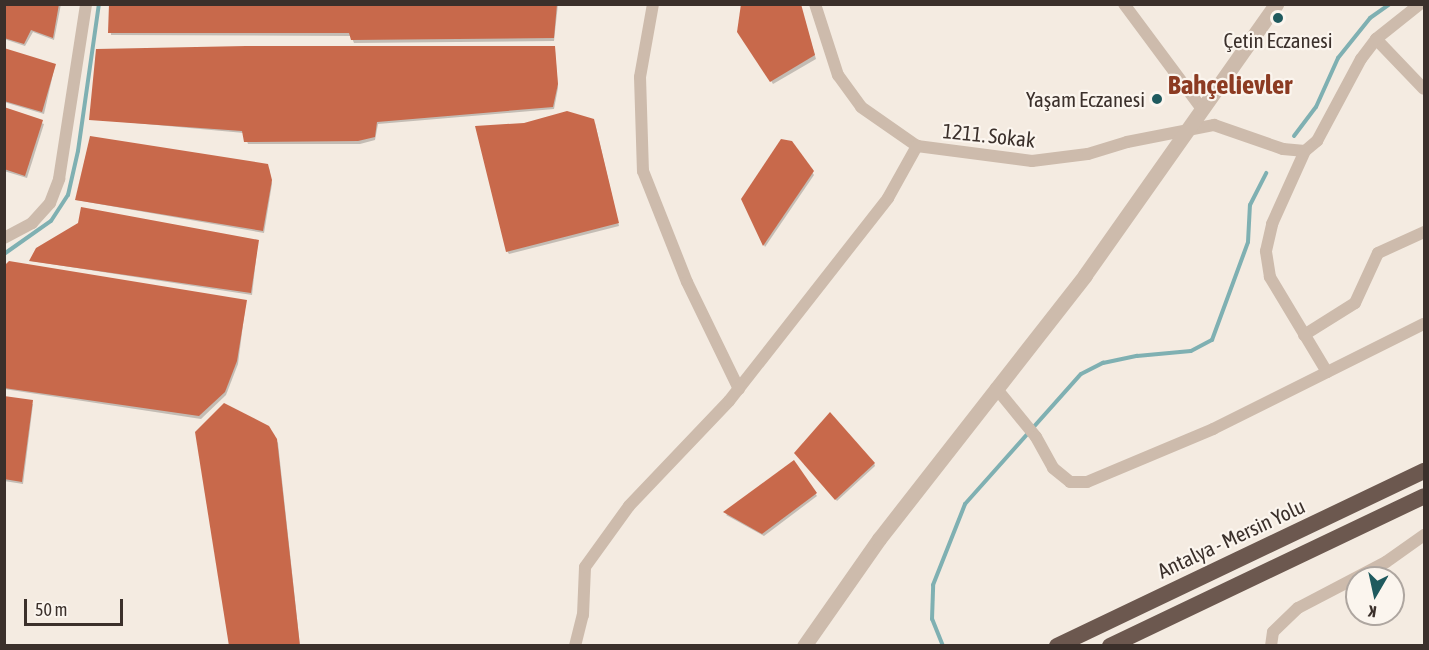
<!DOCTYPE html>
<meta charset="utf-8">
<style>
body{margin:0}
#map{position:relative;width:1429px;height:650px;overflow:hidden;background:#f4ebe1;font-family:"Asap Condensed",sans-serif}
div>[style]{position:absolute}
.shadow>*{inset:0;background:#0003}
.stream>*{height:4px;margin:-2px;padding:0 2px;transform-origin:2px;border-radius:2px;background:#7fb0b2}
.building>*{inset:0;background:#c8694b}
.minor>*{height:12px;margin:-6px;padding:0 6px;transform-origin:6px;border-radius:6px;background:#cdbbac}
.tertiary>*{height:15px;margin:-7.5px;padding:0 7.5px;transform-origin:7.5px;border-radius:7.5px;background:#cdbbac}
.trunk>*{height:16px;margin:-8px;padding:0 8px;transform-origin:8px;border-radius:8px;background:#6c584f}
.dots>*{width:16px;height:16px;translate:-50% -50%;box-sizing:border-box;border:3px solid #fbf5ee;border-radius:50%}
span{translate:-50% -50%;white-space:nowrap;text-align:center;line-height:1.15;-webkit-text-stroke:4.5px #fbf5ee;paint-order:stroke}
.poi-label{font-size:21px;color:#3b302b}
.right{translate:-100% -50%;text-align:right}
.street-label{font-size:21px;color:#3b302b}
.district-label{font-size:27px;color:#8c3b22;font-weight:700}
.frame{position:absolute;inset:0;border:6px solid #3b302b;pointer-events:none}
.north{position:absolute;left:1345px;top:566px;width:60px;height:60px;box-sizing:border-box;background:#fbf5ee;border:2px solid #aea6a0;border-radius:50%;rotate:189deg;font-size:16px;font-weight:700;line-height:24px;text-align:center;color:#3b302b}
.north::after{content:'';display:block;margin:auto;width:21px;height:27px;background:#1f5a5e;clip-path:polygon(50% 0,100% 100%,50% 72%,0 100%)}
.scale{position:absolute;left:24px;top:599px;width:99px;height:27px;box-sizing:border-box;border:3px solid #3b302b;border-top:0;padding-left:8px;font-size:18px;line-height:21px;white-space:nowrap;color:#3b302b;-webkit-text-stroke:4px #fbf5ee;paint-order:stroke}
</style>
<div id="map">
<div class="shadow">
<div style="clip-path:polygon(4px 4px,61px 4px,54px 40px,33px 32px,25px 46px,4px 39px)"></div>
<div style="clip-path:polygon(110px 4px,558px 4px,554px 41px,354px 43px,351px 36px,111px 35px)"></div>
<div style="clip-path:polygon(800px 4px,816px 59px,773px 84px,739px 31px)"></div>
<div style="clip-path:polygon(4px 49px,55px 65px,44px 114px,4px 102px)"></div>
<div style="clip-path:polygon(555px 51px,558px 88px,554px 109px,378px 124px,375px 140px,360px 144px,248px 144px,244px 133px,91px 119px)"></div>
<div style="clip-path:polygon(4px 109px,44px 124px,27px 178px,4px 171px)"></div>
<div style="clip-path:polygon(595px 123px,619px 226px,509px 254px,507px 251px)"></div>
<div style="clip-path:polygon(269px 168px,272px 184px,264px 233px,76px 200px)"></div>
<div style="clip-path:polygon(812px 172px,814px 175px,765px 247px,743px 200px)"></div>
<div style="clip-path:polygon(258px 241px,252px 295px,31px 261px)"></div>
<div style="clip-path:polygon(4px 268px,246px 301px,238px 364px,226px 395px,201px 419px,4px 389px)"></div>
<div style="clip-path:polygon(4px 397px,33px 404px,23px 484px,4px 481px)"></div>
<div style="clip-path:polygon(268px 427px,278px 443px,300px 646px,230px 646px)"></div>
<div style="clip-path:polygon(798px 456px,874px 463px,875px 466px,837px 501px)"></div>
<div style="clip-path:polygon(794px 463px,817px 496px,764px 536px,726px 515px)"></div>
</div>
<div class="stream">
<div style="left:1294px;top:136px;width:36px;rotate:-53deg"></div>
<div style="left:1316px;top:107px;width:54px;rotate:-65.8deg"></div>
<div style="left:1338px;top:58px;width:51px;rotate:-51.3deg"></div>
<div style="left:1370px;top:18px;width:24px;rotate:-35deg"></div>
<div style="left:4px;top:254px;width:57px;rotate:-35.1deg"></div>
<div style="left:51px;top:221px;width:31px;rotate:-57deg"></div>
<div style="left:68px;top:195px;width:45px;rotate:-77.2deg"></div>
<div style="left:78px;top:151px;width:148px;rotate:-81.9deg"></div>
<div style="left:943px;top:646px;width:29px;rotate:-112deg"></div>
<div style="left:932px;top:619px;width:34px;rotate:-88deg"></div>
<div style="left:933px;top:585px;width:87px;rotate:-68.4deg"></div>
<div style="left:965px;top:504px;width:174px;rotate:-48.3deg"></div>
<div style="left:1081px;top:374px;width:25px;rotate:-27deg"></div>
<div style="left:1103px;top:363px;width:35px;rotate:-12deg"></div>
<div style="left:1137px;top:356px;width:54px;rotate:-5.3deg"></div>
<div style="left:1191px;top:351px;width:24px;rotate:-28deg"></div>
<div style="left:1212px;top:340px;width:104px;rotate:-69.8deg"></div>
<div style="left:1248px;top:242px;width:37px;rotate:-87deg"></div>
<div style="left:1250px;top:205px;width:36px;rotate:-63deg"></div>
</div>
<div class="building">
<div style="clip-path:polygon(4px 4px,59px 4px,53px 38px,31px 30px,24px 44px,4px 38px)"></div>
<div style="clip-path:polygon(109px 4px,557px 4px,554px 38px,351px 40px,349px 33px,108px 33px)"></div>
<div style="clip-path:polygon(741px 4px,801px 4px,815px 55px,770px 82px,737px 32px)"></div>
<div style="clip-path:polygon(246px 46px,555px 46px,558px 84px,553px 107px,377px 122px,375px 137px,358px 141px,244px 142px,242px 131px,89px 120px,96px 49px)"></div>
<div style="clip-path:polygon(4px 48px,56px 64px,42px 112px,4px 101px)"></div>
<div style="clip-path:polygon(4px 107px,43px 120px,25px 176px,4px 169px)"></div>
<div style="clip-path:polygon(567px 111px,594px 119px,619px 223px,506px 252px,475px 126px,524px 123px)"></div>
<div style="clip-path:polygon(90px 136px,268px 164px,272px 180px,263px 231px,75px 200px)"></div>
<div style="clip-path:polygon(781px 139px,792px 141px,814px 171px,763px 246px,741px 199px)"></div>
<div style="clip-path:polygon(81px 207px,259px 240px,251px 293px,29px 261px,36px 248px,78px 223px)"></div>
<div style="clip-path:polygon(9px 261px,247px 300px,237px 361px,225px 392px,199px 416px,4px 388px,4px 266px)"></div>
<div style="clip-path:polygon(4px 396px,33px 400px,22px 482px,4px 479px)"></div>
<div style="clip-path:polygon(224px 403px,269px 426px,277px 439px,300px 646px,229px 646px,195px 432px)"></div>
<div style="clip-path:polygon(830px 412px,875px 463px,835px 500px,794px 453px)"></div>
<div style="clip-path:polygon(794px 460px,817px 493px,762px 534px,723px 512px)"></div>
</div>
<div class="minor">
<div style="left:653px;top:4px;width:74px;rotate:100.1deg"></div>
<div style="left:640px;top:77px;width:94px;rotate:88.2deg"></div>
<div style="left:643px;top:171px;width:119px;rotate:68.4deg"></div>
<div style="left:687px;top:282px;width:119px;rotate:64.1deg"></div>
<div style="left:815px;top:4px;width:75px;rotate:72.1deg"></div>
<div style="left:838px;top:75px;width:39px;rotate:54deg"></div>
<div style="left:861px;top:107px;width:68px;rotate:34.9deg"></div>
<div style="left:917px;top:146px;width:116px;rotate:7.4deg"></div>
<div style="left:1032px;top:161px;width:56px;rotate:-7.1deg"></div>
<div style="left:1088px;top:154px;width:41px;rotate:-17.1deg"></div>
<div style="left:1127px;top:142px;width:89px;rotate:-11.1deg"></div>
<div style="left:1214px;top:125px;width:73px;rotate:19.2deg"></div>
<div style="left:1283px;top:149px;width:22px;rotate:5deg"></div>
<div style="left:1124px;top:4px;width:131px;rotate:53.4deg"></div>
<div style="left:1376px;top:39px;width:69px;rotate:46.2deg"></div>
<div style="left:4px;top:238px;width:32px;rotate:-28deg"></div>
<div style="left:32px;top:223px;width:27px;rotate:-48deg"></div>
<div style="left:50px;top:203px;width:26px;rotate:-69deg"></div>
<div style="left:59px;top:179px;width:177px;rotate:-81.2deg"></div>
<div style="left:1304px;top:335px;width:60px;rotate:-32.1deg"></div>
<div style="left:1355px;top:303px;width:55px;rotate:-65.3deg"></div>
<div style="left:1378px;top:253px;width:51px;rotate:-24.5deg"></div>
<div style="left:1327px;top:372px;width:111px;rotate:-121deg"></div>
<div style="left:1270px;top:277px;width:26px;rotate:-99deg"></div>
<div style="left:1266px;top:251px;width:28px;rotate:-77deg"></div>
<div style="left:1272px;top:224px;width:80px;rotate:-65.7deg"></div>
<div style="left:1305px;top:151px;width:16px;rotate:-40deg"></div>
<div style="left:1317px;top:141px;width:93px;rotate:-61.8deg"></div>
<div style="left:1361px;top:59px;width:25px;rotate:-53deg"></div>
<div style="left:1376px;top:39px;width:56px;rotate:-38.5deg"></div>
<div style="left:996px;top:388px;width:63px;rotate:50.8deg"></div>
<div style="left:1036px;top:437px;width:35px;rotate:61deg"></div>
<div style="left:1053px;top:468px;width:22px;rotate:39deg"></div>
<div style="left:1070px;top:482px;width:17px"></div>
<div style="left:1087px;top:482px;width:137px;rotate:-22.8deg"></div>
<div style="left:1213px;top:429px;width:236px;rotate:-26.5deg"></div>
<div style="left:575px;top:646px;width:32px;rotate:-76deg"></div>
<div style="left:583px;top:615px;width:48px;rotate:-87.6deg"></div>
<div style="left:585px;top:567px;width:75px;rotate:-54.2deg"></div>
<div style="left:629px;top:506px;width:145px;rotate:-46.4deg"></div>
<div style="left:729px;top:401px;width:258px;rotate:-51.9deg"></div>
<div style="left:888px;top:198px;width:60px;rotate:-60.9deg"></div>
<div style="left:1271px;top:646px;width:14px;rotate:-82deg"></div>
<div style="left:1273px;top:632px;width:35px;rotate:-44deg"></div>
<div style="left:1298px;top:608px;width:99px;rotate:-27.6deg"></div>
<div style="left:1386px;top:562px;width:47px;rotate:-35.4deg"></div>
</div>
<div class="tertiary">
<div style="left:804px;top:646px;width:131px;rotate:-55deg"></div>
<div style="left:879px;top:539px;width:335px;rotate:-52deg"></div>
<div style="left:1085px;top:275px;width:332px;rotate:-54.8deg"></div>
</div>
<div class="trunk">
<div style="left:1057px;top:646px;width:407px;rotate:-25.5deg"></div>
<div style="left:1110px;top:646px;width:348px;rotate:-25.5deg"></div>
</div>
<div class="dots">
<div style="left:1278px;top:18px;background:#1f5a5e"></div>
<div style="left:1157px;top:99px;background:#1f5a5e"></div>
</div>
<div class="poi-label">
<span style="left:1278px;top:40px">Çetin Eczanesi</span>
<span class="right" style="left:1145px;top:99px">Yaşam Eczanesi</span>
</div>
<div class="street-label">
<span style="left:989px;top:135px;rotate:6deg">1211. Sokak</span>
<span style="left:1231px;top:538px;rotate:-25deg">Antalya - Mersin Yolu</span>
</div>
<div class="district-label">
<span style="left:1230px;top:85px">Bahçelievler</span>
</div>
<div class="frame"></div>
<div class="north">K</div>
<div class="scale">50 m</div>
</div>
